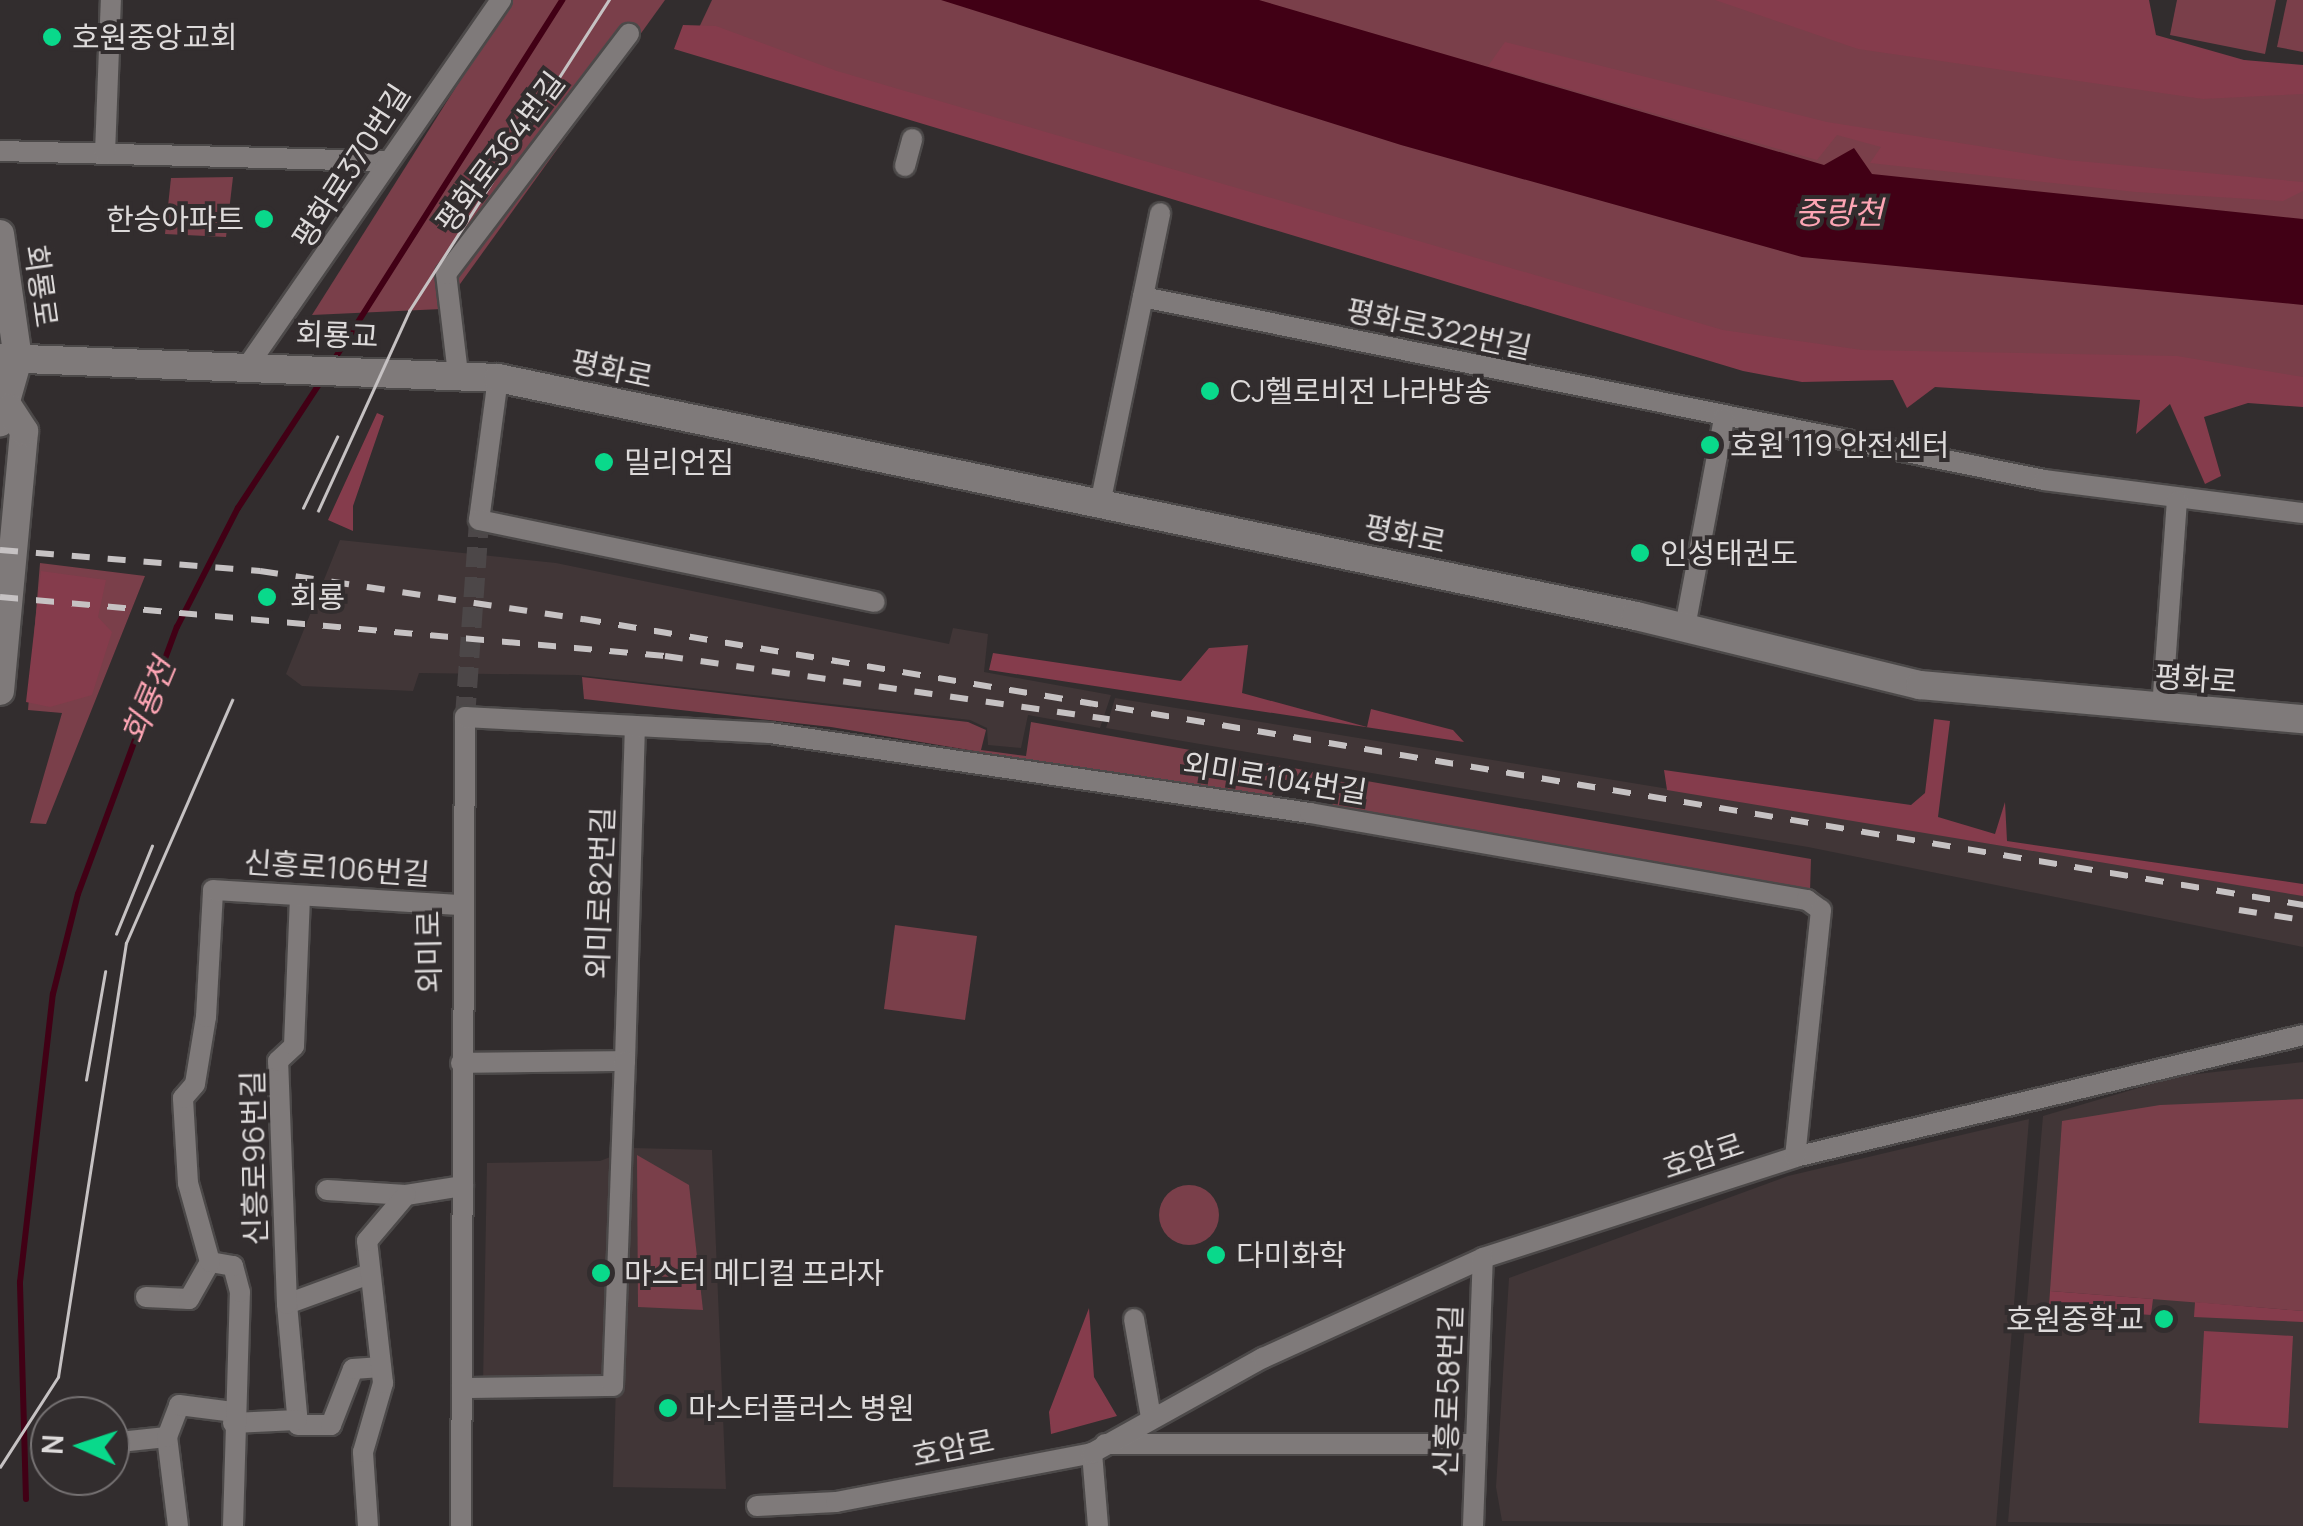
<!DOCTYPE html>
<meta charset="utf-8">
<style>
body{margin:0}
#map{position:relative;width:2303px;height:1526px;overflow:hidden;background:#322d2e;font-family:Manrope,"Noto Sans KR",sans-serif}
div>[style]{position:absolute}
.built>*{inset:0;background:#413637}
.green>*{inset:0;background:#7a3f4a}
.round{border-radius:50%}
.forest>*{inset:0;background:#853c4c}
.water>*{inset:0;background:#410015}
.stream>*{height:6px;margin:-3px;padding:0 3px;transform-origin:3px;border-radius:3px;background:#410015}
.street-tunnel>*{height:20px;margin-top:-10px;transform-origin:0;background:repeating-linear-gradient(90deg,#4c4748 0 20px,transparent 0 30px)}
.roads{filter:drop-shadow(2px 0 #4c4949) drop-shadow(-2px 0 #4c4949) drop-shadow(0 2px #4c4949) drop-shadow(0 -2px #4c4949)}
.street>*{height:20px;margin:-10px;padding:0 10px;transform-origin:10px;border-radius:10px;background:#7f7a7a}
.secondary>*{height:28px;margin:-14px;padding:0 14px;transform-origin:14px;border-radius:14px;background:#7f7a7a}
.tram>*{height:2.5px;margin:-1.25px;padding:0 1.25px;transform-origin:1.25px;border-radius:1.25px;background:#c6c2c3}
.rail>*{height:6px;margin-top:-3px;transform-origin:0;background:repeating-linear-gradient(90deg,#c6c2c3 0 18px,transparent 0 36px)}
.dots>*{width:28px;height:28px;translate:-50% -50%;box-sizing:border-box;border:5px solid #322d2e;border-radius:50%}
span{translate:-50% -50%;white-space:nowrap;text-align:center;line-height:1.15;-webkit-text-stroke:8px #322d2e;paint-order:stroke}
.poi-label{font-size:30px;color:#dddada}
.left{translate:0 -50%;text-align:left}
.right{translate:-100% -50%;text-align:right}
.street-label{font-size:30px;color:#dddada}
.water-label{font-size:32px;color:#fda5b4;font-style:italic}
.north{position:absolute;left:30px;top:1396px;width:100px;height:100px;box-sizing:border-box;background:#322d2e;border:2px solid #767273;border-radius:50%;rotate:273deg;font-size:28px;font-weight:700;line-height:40px;text-align:center;color:#dddada}
.north::after{content:'';display:block;margin:auto;width:35px;height:45px;background:#09d98b;clip-path:polygon(50% 0,100% 100%,50% 72%,0 100%)}
</style>
<div id="map">
<div class="built">
<div style="clip-path:polygon(340px 540px,556px 563px,949px 644px,953px 628px,988px 634px,984px 672px,1111px 695px,1100px 728px,1028px 715px,1021px 748px,988px 745px,987px 728px,970px 720px,578px 675px,419px 673px,413px 691px,302px 686px,286px 674px)"></div>
<div style="clip-path:polygon(1115px 698px,2303px 893px,2303px 947px,1808px 847px,1106px 728px)"></div>
<div style="clip-path:polygon(2303px 1062px,2303px 1526px,2008px 1522px,2043px 1116px,2179px 1076px)"></div>
<div style="clip-path:polygon(2029px 1119px,1996px 1526px,1502px 1521px,1496px 1487px,1509px 1278px,1788px 1176px)"></div>
<div style="clip-path:polygon(633px 1148px,712px 1150px,726px 1489px,613px 1487px,616px 1383px,483px 1384px,487px 1163px,600px 1161px)"></div>
</div>
<div class="green">
<div style="clip-path:polygon(511px 0,665px 0,442px 309px,312px 315px)"></div>
<div style="clip-path:polygon(712px 0,1872px 0,2303px 70px,2303px 392px,1764px 355px,696px 34px)"></div>
<div style="clip-path:polygon(2177px 0,2276px 0,2265px 54px,2170px 35px)"></div>
<div style="clip-path:polygon(2287px 0,2303px 0,2303px 52px,2277px 47px)"></div>
<div style="clip-path:polygon(233px 177px,226px 237px,165px 234px,171px 178px)"></div>
<div style="clip-path:polygon(40px 563px,145px 576px,46px 824px,30px 823px,62px 713px,28px 710px)"></div>
<div style="clip-path:polygon(582px 677px,968px 722px,986px 730px,981px 750px,1026px 756px,1031px 722px,1811px 859px,1810px 892px,1331px 807px,1339px 791px,1281px 779px,1269px 800px,831px 727px,584px 699px)"></div>
<div style="clip-path:polygon(895px 925px,977px 936px,965px 1020px,884px 1009px)"></div>
<div style="clip-path:polygon(2303px 1099px,2303px 1311px,2050px 1291px,2062px 1121px,2160px 1105px)"></div>
<div style="clip-path:polygon(637px 1155px,689px 1185px,703px 1310px,638px 1307px)"></div>
<div class="round" style="left:1159px;top:1185px;width:60px;height:60px"></div>
</div>
<div class="forest">
<div style="clip-path:polygon(1715px 0,2149px 0,2156px 35px,2244px 60px,2303px 65px,2303px 94px,2203px 99px,1858px 49px)"></div>
<div style="clip-path:polygon(683px 25px,716px 26px,837px 71px,1723px 330px,1862px 350px,2177px 356px,2303px 377px,2303px 407px,2248px 403px,2204px 417px,2221px 476px,2205px 484px,2170px 404px,2136px 434px,2140px 400px,1935px 387px,1907px 408px,1893px 380px,1802px 382px,1743px 371px,674px 49px)"></div>
<div style="clip-path:polygon(1505px 42px,1827px 122px,2067px 160px,2303px 182px,2303px 191px,2283px 201px,2136px 192px,1870px 163px,1881px 147px,1837px 135px,1817px 160px,1488px 66px)"></div>
<div style="clip-path:polygon(377px 413px,384px 416px,353px 506px,353px 531px,328px 520px)"></div>
<div style="clip-path:polygon(41px 571px,106px 580px,98px 617px,112px 632px,92px 695px,50px 707px,26px 702px)"></div>
<div style="clip-path:polygon(1248px 645px,1242px 693px,1367px 727px,1371px 709px,1453px 730px,1464px 742px,989px 670px,993px 653px,1181px 681px,1209px 648px)"></div>
<div style="clip-path:polygon(1934px 719px,1950px 721px,1938px 817px,1995px 834px,2005px 802px,2007px 841px,2303px 884px,2303px 896px,1667px 790px,1664px 770px,1911px 805px,1925px 793px)"></div>
<div style="clip-path:polygon(2050px 1291px,2153px 1299px,2151px 1315px,2049px 1307px)"></div>
<div style="clip-path:polygon(2195px 1302px,2303px 1311px,2303px 1322px,2194px 1317px)"></div>
<div style="clip-path:polygon(1089px 1308px,1094px 1377px,1117px 1416px,1051px 1434px,1049px 1412px)"></div>
<div style="clip-path:polygon(2204px 1331px,2293px 1336px,2288px 1428px,2199px 1423px)"></div>
</div>
<div class="water">
<div style="clip-path:polygon(941px 0,1259px 0,1824px 165px,1854px 148px,1872px 174px,2303px 219px,2303px 305px,1802px 257px,1401px 145px)"></div>
</div>
<div class="stream">
<div style="left:332px;top:363px;width:430px;rotate:-57.6deg"></div>
<div style="left:26px;top:1499px;width:217px;rotate:-91.6deg"></div>
<div style="left:20px;top:1282px;width:290px;rotate:-83.5deg"></div>
<div style="left:53px;top:994px;width:103px;rotate:-76deg"></div>
<div style="left:78px;top:894px;width:285px;rotate:-69.7deg"></div>
<div style="left:177px;top:627px;width:134px;rotate:-62.9deg"></div>
<div style="left:238px;top:508px;width:155px;rotate:-56.8deg"></div>
</div>
<div class="street-tunnel">
<div style="left:465px;top:717px;width:197px;rotate:-85.9deg"></div>
</div>
<div class="roads">
<div class="street">
<div style="left:0;top:151px;width:386px;rotate:1.5deg"></div>
<div style="left:105px;top:153px;width:153px;rotate:-87.8deg"></div>
<div style="left:905px;top:166px;width:28px;rotate:-75deg"></div>
<div style="left:1143px;top:297px;width:919px;rotate:11.48deg"></div>
<div style="left:2044px;top:480px;width:261px;rotate:7.3deg"></div>
<div style="left:249px;top:364px;width:443px;rotate:-55.3deg"></div>
<div style="left:458px;top:374px;width:101px;rotate:-96.8deg"></div>
<div style="left:446px;top:274px;width:302px;rotate:-52.7deg"></div>
<div style="left:498px;top:378px;width:143px;rotate:97.6deg"></div>
<div style="left:479px;top:520px;width:404px;rotate:11.7deg"></div>
<div style="left:1100px;top:504px;width:297px;rotate:-78.3deg"></div>
<div style="left:1685px;top:627px;width:212px;rotate:-79.4deg"></div>
<div style="left:2162px;top:709px;width:208px;rotate:-85.9deg"></div>
<div style="left:461px;top:1063px;width:164px;rotate:-0.7deg"></div>
<div style="left:625px;top:1061px;width:335px;rotate:-88.3deg"></div>
<div style="left:327px;top:1190px;width:79px;rotate:3.6deg"></div>
<div style="left:406px;top:1195px;width:58px;rotate:-9deg"></div>
<div style="left:369px;top:1274px;width:87px;rotate:159.9deg"></div>
<div style="left:287px;top:1304px;width:121px;rotate:84.8deg"></div>
<div style="left:298px;top:1425px;width:33px"></div>
<div style="left:331px;top:1425px;width:60px;rotate:-68.6deg"></div>
<div style="left:353px;top:1369px;width:28px;rotate:-4deg"></div>
<div style="left:146px;top:1297px;width:43px;rotate:2.7deg"></div>
<div style="left:189px;top:1299px;width:43px;rotate:-60.4deg"></div>
<div style="left:287px;top:1304px;width:243px;rotate:-92.1deg"></div>
<div style="left:278px;top:1061px;width:22px;rotate:-43deg"></div>
<div style="left:294px;top:1046px;width:150px;rotate:-87.7deg"></div>
<div style="left:1134px;top:1319px;width:99px;rotate:80.2deg"></div>
<div style="left:462px;top:1388px;width:151px;rotate:-0.8deg"></div>
<div style="left:613px;top:1386px;width:325px;rotate:-87.9deg"></div>
<div style="left:233px;top:1423px;width:64px;rotate:-2.7deg"></div>
<div style="left:110px;top:1443px;width:57px;rotate:-6deg"></div>
<div style="left:1105px;top:1444px;width:370px"></div>
<div style="left:1092px;top:1453px;width:73px;rotate:85.3deg"></div>
<div style="left:757px;top:1506px;width:79px;rotate:-2.9deg"></div>
<div style="left:836px;top:1502px;width:261px;rotate:-10.8deg"></div>
<div style="left:1092px;top:1453px;width:196px;rotate:-29.1deg"></div>
<div style="left:1263px;top:1358px;width:242px;rotate:-24.4deg"></div>
<div style="left:1483px;top:1258px;width:328px;rotate:-17.9deg"></div>
<div style="left:1795px;top:1157px;width:522px;rotate:-13.5deg"></div>
<div style="left:178px;top:1526px;width:90px;rotate:-97deg"></div>
<div style="left:167px;top:1437px;width:34px;rotate:-69deg"></div>
<div style="left:179px;top:1405px;width:54px;rotate:7.4deg"></div>
<div style="left:233px;top:1526px;width:234px;rotate:-88.3deg"></div>
<div style="left:240px;top:1292px;width:27px;rotate:-105deg"></div>
<div style="left:233px;top:1266px;width:23px;rotate:-170deg"></div>
<div style="left:210px;top:1262px;width:82px;rotate:-105.6deg"></div>
<div style="left:188px;top:1183px;width:85px;rotate:-93.4deg"></div>
<div style="left:183px;top:1098px;width:18px;rotate:-49deg"></div>
<div style="left:195px;top:1084px;width:68px;rotate:-80.7deg"></div>
<div style="left:206px;top:1017px;width:127px;rotate:-86.8deg"></div>
<div style="left:213px;top:890px;width:245px;rotate:3.5deg"></div>
<div style="left:368px;top:1526px;width:74px;rotate:-93.9deg"></div>
<div style="left:363px;top:1452px;width:72px;rotate:-73.8deg"></div>
<div style="left:383px;top:1383px;width:143px;rotate:-96.4deg"></div>
<div style="left:367px;top:1241px;width:60px;rotate:-49.7deg"></div>
<div style="left:461px;top:1526px;width:809px;rotate:-89.72deg"></div>
<div style="left:465px;top:717px;width:305px;rotate:3deg"></div>
<div style="left:770px;top:733px;width:546px;rotate:8.43deg"></div>
<div style="left:1310px;top:813px;width:505px;rotate:9.93deg"></div>
<div style="left:1807px;top:900px;width:17px;rotate:36deg"></div>
<div style="left:1821px;top:910px;width:248px;rotate:96deg"></div>
<div style="left:1473px;top:1526px;width:268px;rotate:-87.9deg"></div>
</div>
<div class="secondary">
<div style="left:0;top:234px;width:126px;rotate:81.8deg"></div>
<div style="left:18px;top:359px;width:66px;rotate:105.9deg"></div>
<div style="left:0;top:358px;width:498px;rotate:2.3deg"></div>
<div style="left:498px;top:378px;width:1163px;rotate:11.81deg"></div>
<div style="left:1636px;top:616px;width:292px;rotate:13.7deg"></div>
<div style="left:1920px;top:685px;width:385px;rotate:5.1deg"></div>
<div style="left:0;top:691px;width:261px;rotate:-84.7deg"></div>
<div style="left:24px;top:431px;width:27px;rotate:-123deg"></div>
</div>
</div>
<div class="tram">
<div style="left:303px;top:508px;width:79px;rotate:-64.4deg"></div>
<div style="left:318px;top:511px;width:220px;rotate:-65.5deg"></div>
<div style="left:409px;top:311px;width:370px;rotate:-57.3deg"></div>
<div style="left:116px;top:934px;width:95px;rotate:-67.8deg"></div>
<div style="left:86px;top:1080px;width:110px;rotate:-80deg"></div>
<div style="left:0;top:1467px;width:107px;rotate:-57.2deg"></div>
<div style="left:58px;top:1377px;width:439px;rotate:-81.1deg"></div>
<div style="left:126px;top:943px;width:265px;rotate:-66.4deg"></div>
</div>
<div class="rail">
<div style="left:0;top:550px;width:261px;rotate:4.6deg"></div>
<div style="left:260px;top:571px;width:327px;rotate:8.5deg"></div>
<div style="left:583px;top:619px;width:1744px;rotate:9.44deg"></div>
<div style="left:0;top:597px;width:668px;rotate:5.07deg"></div>
<div style="left:665px;top:656px;width:449px;rotate:8.1deg"></div>
<div style="left:2239px;top:910px;width:65px;rotate:8.9deg"></div>
</div>
<div class="dots">
<div style="left:52px;top:37px;background:#09d98b"></div>
<div style="left:264px;top:219px;background:#09d98b"></div>
<div style="left:1210px;top:391px;background:#09d98b"></div>
<div style="left:1710px;top:445px;background:#09d98b"></div>
<div style="left:604px;top:462px;background:#09d98b"></div>
<div style="left:1640px;top:553px;background:#09d98b"></div>
<div style="left:267px;top:597px;background:#09d98b"></div>
<div style="left:1216px;top:1255px;background:#09d98b"></div>
<div style="left:601px;top:1273px;background:#09d98b"></div>
<div style="left:2164px;top:1319px;background:#09d98b"></div>
<div style="left:668px;top:1408px;background:#09d98b"></div>
</div>
<div class="poi-label">
<span class="left" style="left:72px;top:37px">호원중앙교회</span>
<span class="right" style="left:244px;top:219px">한승아파트</span>
<span class="left" style="left:1230px;top:391px">CJ헬로비전 나라방송</span>
<span class="left" style="left:1730px;top:445px">호원 119 안전센터</span>
<span class="left" style="left:624px;top:462px">밀리언짐</span>
<span class="left" style="left:1660px;top:553px">인성태권도</span>
<span class="left" style="left:290px;top:597px">회룡</span>
<span class="left" style="left:1236px;top:1255px">다미화학</span>
<span class="left" style="left:624px;top:1273px">마스터 메디컬 프라자</span>
<span class="right" style="left:2144px;top:1319px">호원중학교</span>
<span class="left" style="left:688px;top:1408px">마스터플러스 병원</span>
</div>
<div class="street-label">
<span style="left:500px;top:152px;rotate:-53deg">평화로364번길</span>
<span style="left:351px;top:166px;rotate:-57deg">평화로370번길</span>
<span style="left:41px;top:286px;rotate:82deg">회룡로</span>
<span style="left:1439px;top:329px;rotate:12deg">평화로322번길</span>
<span style="left:337px;top:335px;rotate:2deg">회룡교</span>
<span style="left:612px;top:369px;rotate:12deg">평화로</span>
<span style="left:1405px;top:534px;rotate:12deg">평화로</span>
<span style="left:2196px;top:679px;rotate:4deg">평화로</span>
<span style="left:1275px;top:778px;rotate:9deg">외미로104번길</span>
<span style="left:337px;top:868px;rotate:4deg">신흥로106번길</span>
<span style="left:600px;top:893px;rotate:-88deg">외미로82번길</span>
<span style="left:429px;top:952px;rotate:-91deg">외미로</span>
<span style="left:1703px;top:1156px;rotate:-18deg">호암로</span>
<span style="left:254px;top:1158px;rotate:-91deg">신흥로96번길</span>
<span style="left:1448px;top:1391px;rotate:-88deg">신흥로58번길</span>
<span style="left:953px;top:1448px;rotate:-11deg">호암로</span>
</div>
<div class="water-label">
<span style="left:1839px;top:212px">중랑천</span>
<span style="left:148px;top:701px;rotate:-67deg">회룡천</span>
</div>
<div class="north">N</div>
</div>
